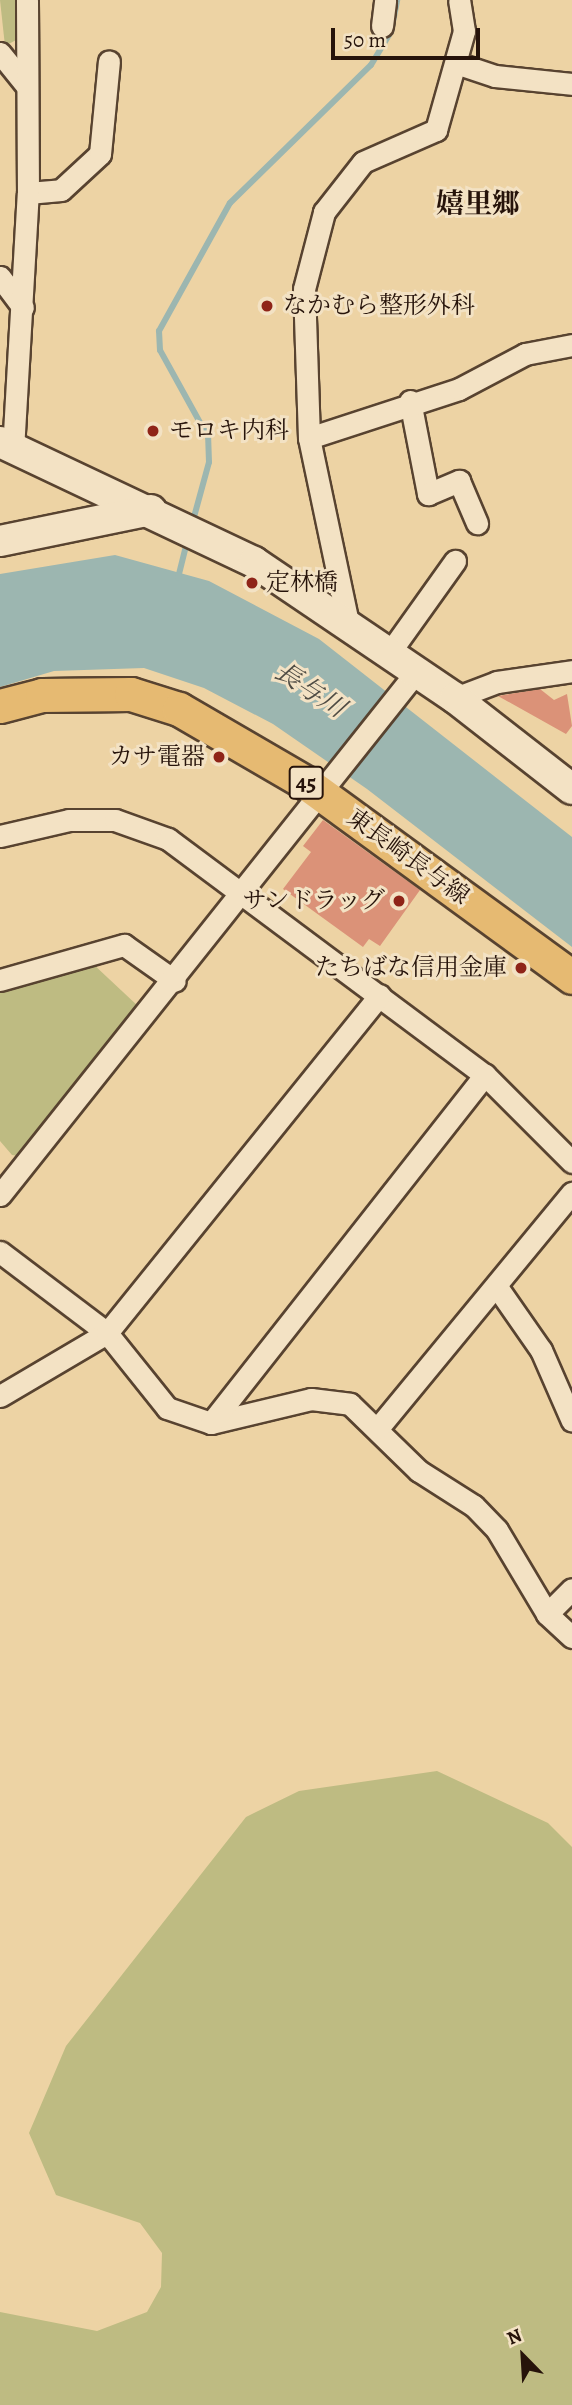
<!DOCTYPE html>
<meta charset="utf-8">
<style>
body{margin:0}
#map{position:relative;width:572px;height:2405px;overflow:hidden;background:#edd3a4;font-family:Alegreya,"Noto Serif JP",serif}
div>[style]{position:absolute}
.green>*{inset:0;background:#bebb82}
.water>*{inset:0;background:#9cb6b0}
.stream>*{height:6px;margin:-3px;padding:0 3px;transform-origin:3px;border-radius:3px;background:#9cb6b0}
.building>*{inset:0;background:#db9278}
.roads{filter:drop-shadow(2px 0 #584330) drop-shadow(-2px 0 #584330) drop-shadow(0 2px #584330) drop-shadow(0 -2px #584330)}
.street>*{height:21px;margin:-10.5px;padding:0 10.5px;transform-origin:10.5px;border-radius:10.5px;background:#f3e2c4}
.secondary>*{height:30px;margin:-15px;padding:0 15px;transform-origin:15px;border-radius:15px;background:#f3e2c4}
.primary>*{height:33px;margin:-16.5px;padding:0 16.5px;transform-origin:16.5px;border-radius:16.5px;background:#e6ba72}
.dots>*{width:19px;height:19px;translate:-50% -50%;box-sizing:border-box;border:4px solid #f3e2c4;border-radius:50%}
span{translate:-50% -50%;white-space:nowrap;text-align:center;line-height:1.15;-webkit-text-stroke:6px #f3e2c4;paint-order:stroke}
.shield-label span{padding:2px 5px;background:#f3e2c4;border:2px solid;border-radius:5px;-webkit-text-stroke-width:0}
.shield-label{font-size:23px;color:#26130a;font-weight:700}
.poi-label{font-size:24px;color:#26130a}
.left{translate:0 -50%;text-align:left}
.right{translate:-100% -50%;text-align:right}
.street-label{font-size:24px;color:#26130a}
.water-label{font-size:26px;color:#4f4c44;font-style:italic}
.quarter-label{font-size:28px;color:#26130a;font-weight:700}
.north{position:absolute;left:488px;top:2321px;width:70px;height:70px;-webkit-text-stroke:5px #f3e2c4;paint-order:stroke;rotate:336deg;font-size:19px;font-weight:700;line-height:28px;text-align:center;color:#26130a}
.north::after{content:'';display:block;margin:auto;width:24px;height:32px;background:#26130a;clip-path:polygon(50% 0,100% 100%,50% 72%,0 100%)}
.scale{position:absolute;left:331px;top:28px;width:149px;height:32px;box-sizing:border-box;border:4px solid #26130a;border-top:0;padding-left:9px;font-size:21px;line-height:24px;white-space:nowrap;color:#26130a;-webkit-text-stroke:5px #f3e2c4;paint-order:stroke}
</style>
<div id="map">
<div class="green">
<div style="clip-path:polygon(0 0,18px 0,18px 39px,5px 46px)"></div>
<div style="clip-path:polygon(92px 963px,139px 1007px,19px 1156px,12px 1155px,0 1141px,0 988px)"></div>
<div style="clip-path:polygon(437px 1771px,548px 1823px,572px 1847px,572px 2405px,0 2405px,0 2312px,97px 2331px,147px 2312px,161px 2287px,162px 2253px,140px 2223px,56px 2195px,29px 2133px,66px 2046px,246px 1817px,299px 1791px)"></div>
</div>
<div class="water">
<div style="clip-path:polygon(115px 555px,209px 581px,319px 639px,572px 837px,572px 947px,367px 789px,273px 724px,204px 688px,144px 668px,54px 671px,0 687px,0 574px)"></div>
</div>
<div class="stream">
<div style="left:194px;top:517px;width:57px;rotate:-74.7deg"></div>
<div style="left:209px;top:462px;width:25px;rotate:-92deg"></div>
<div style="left:208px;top:437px;width:99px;rotate:-118.9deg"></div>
<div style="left:160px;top:350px;width:19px;rotate:-93deg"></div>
<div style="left:159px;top:331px;width:146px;rotate:-61deg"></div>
<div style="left:230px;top:203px;width:197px;rotate:-44.4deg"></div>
<div style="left:371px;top:65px;width:39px;rotate:-59deg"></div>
<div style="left:391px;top:32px;width:33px;rotate:-79deg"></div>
<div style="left:178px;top:578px;width:36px;rotate:-76deg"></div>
</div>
<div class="building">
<div style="clip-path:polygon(540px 689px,554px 700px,567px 694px,572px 726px,566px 734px,498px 696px)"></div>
<div style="clip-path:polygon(323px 820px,420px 890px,380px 946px,369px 939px,363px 947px,283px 889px,311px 852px,303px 846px)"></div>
</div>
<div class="roads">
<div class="street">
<div style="left:382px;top:26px;width:26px;rotate:-83deg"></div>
<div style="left:0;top:53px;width:40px;rotate:51deg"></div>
<div style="left:456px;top:63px;width:41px;rotate:18.4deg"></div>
<div style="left:495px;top:76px;width:77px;rotate:5.9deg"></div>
<div style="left:28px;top:193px;width:33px;rotate:-5deg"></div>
<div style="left:61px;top:190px;width:53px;rotate:-42.7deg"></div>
<div style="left:100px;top:154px;width:93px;rotate:-84.5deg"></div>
<div style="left:0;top:277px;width:38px;rotate:53deg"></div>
<div style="left:410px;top:401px;width:95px;rotate:79deg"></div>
<div style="left:428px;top:494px;width:34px;rotate:-23deg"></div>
<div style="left:459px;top:481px;width:46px;rotate:66.8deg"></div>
<div style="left:309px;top:438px;width:158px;rotate:-18.1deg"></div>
<div style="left:459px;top:389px;width:75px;rotate:-27.9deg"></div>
<div style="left:525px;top:354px;width:48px;rotate:-10.8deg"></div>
<div style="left:13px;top:450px;width:257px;rotate:-86.7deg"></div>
<div style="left:28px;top:193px;width:193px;rotate:-90.3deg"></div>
<div style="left:348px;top:623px;width:189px;rotate:-101.9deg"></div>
<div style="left:309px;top:438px;width:149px;rotate:-91.9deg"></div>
<div style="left:304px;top:289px;width:80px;rotate:-75.4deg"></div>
<div style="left:324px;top:212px;width:63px;rotate:-52deg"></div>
<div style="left:363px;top:162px;width:80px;rotate:-23.7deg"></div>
<div style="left:436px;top:130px;width:103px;rotate:-74.2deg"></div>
<div style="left:464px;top:31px;width:31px;rotate:-99deg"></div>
<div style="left:390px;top:652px;width:112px;rotate:-54.5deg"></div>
<div style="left:455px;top:698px;width:45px;rotate:-20.9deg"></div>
<div style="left:497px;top:682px;width:76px;rotate:-8.3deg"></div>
<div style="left:0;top:836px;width:71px;rotate:-13.1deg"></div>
<div style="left:69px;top:820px;width:46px"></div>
<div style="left:115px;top:820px;width:56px;rotate:19.7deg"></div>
<div style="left:168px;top:839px;width:395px;rotate:36.7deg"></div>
<div style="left:485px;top:1075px;width:123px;rotate:45deg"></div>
<div style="left:0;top:980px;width:129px;rotate:-15.8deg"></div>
<div style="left:124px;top:945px;width:62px;rotate:35.2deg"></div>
<div style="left:0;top:1195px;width:670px;rotate:-51.49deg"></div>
<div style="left:0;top:1252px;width:134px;rotate:37.1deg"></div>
<div style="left:107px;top:1333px;width:96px;rotate:51.3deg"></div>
<div style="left:167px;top:1408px;width:46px;rotate:18.8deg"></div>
<div style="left:211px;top:1423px;width:103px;rotate:-13.5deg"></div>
<div style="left:311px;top:1399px;width:39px;rotate:7deg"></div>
<div style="left:350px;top:1404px;width:96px;rotate:44.2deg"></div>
<div style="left:419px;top:1471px;width:65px;rotate:32.5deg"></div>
<div style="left:474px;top:1506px;width:33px;rotate:46deg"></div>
<div style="left:497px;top:1530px;width:98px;rotate:59.2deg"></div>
<div style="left:547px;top:1614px;width:34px;rotate:43deg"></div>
<div style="left:497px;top:1287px;width:77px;rotate:55.1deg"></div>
<div style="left:541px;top:1350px;width:77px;rotate:66.4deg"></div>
<div style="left:0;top:1396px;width:124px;rotate:-30.5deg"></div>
<div style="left:107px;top:1333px;width:434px;rotate:-51.1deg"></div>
<div style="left:211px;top:1423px;width:443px;rotate:-51.8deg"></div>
<div style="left:378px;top:1428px;width:305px;rotate:-50.5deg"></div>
<div style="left:547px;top:1614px;width:35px;rotate:-45deg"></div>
</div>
<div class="secondary">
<div style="left:0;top:442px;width:281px;rotate:25.3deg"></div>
<div style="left:254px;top:562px;width:243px;rotate:34.1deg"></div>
<div style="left:455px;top:698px;width:148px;rotate:37.9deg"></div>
<div style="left:0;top:541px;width:154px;rotate:-11.6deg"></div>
</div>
<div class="primary">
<div style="left:0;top:706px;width:43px;rotate:-14.7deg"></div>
<div style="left:42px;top:695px;width:89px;rotate:-0.6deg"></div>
<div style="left:131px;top:694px;width:50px;rotate:17.4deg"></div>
<div style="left:179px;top:709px;width:147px;rotate:30.2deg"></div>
<div style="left:306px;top:783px;width:329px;rotate:36.1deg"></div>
</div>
</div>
<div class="dots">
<div style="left:267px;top:306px;background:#8f2418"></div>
<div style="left:153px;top:431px;background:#8f2418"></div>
<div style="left:252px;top:583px;background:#8f2418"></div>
<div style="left:219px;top:757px;background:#8f2418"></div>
<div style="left:399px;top:901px;background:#8f2418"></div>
<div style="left:521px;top:968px;background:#8f2418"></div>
</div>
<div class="shield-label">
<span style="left:306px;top:783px">45</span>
</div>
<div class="poi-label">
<span class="left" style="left:283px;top:306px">なかむら整形外科</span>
<span class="left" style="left:169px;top:431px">モロキ内科</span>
<span class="left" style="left:266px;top:583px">定林橋</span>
<span class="right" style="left:205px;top:757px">カサ電器</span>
<span class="right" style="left:385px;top:901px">サンドラッグ</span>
<span class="right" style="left:507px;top:968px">たちばな信用金庫</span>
</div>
<div class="street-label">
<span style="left:408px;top:857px;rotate:36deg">東長崎長与線</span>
</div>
<div class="water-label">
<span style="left:310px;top:690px;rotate:33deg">長与川</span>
</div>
<div class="quarter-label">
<span style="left:478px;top:204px">嬉里郷</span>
</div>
<div class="north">N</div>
<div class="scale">50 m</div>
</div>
